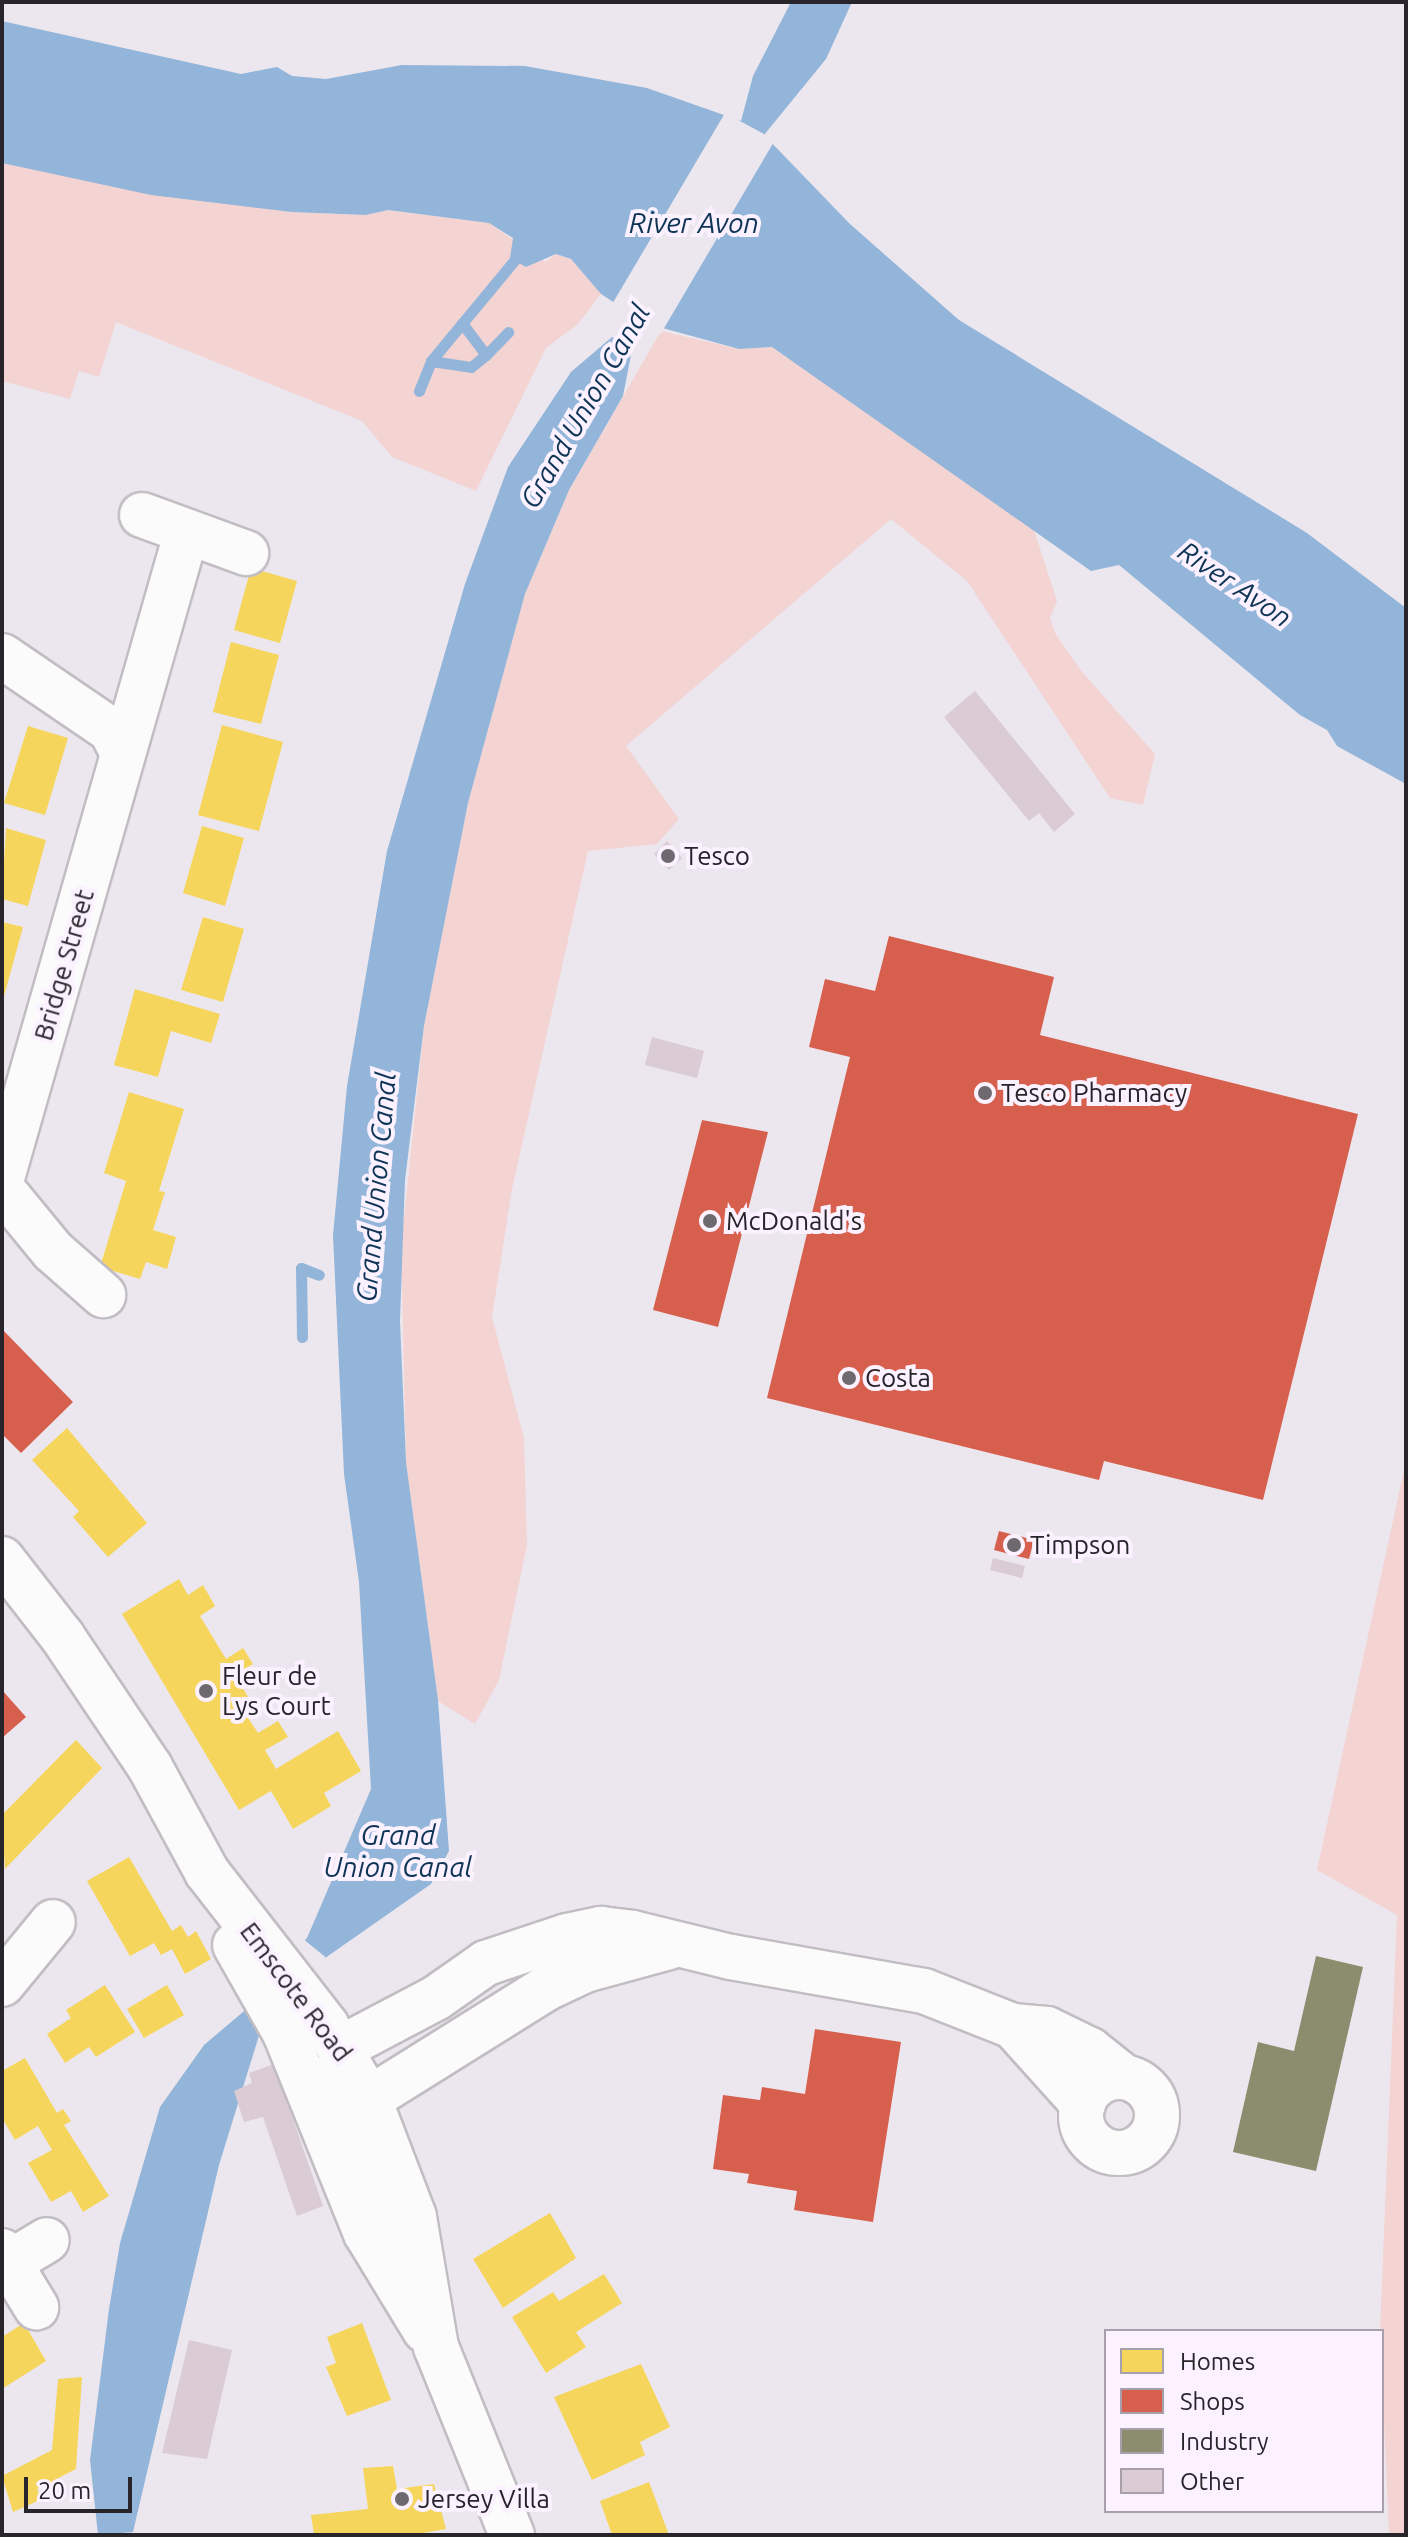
<!DOCTYPE html>
<style>
body{margin:0}
#map{position:relative;width:1408px;height:2537px;overflow:hidden;background:#ece7ee;font-family:Ubuntu,sans-serif}
div>[style]{position:absolute}
.green>*{inset:0;background:#f4d3d3}
.water>*{inset:0;background:#93b5d9}
.pier>*{inset:0;background:#ece7ee}
.homes>*{inset:0;background:#f6d55c}
.shops>*{inset:0;background:#d6604d}
.industry>*{inset:0;background:#8c8c6e}
.stream>*{height:11px;margin:-5.5px;padding:0 5.5px;transform-origin:5.5px;border-radius:5.5px;background:#93b5d9}
.building>*{inset:0;background:#dacbd4}
.roads{filter:drop-shadow(2px 0 #c1bdc3) drop-shadow(-2px 0 #c1bdc3) drop-shadow(0 2px #c1bdc3) drop-shadow(0 -2px #c1bdc3)}
.minor>*{height:44px;margin:-22px;padding:0 22px;transform-origin:22px;border-radius:22px;background:#fcfbfc}
.minor>.ring{margin:-22px;padding:0;box-sizing:content-box;background:none;border:44px solid #fcfbfc;border-radius:50%}
.major>*{height:44px;margin:-22px;padding:0 22px;transform-origin:22px;border-radius:22px;background:#fcfbfc}
.dots>*{width:22px;height:22px;translate:-50% -50%;box-sizing:border-box;border:4px solid #fbf1ff;border-radius:50%}
span{translate:-50% -50%;white-space:nowrap;text-align:center;line-height:1.15;-webkit-text-stroke:8px #fbf1ff;paint-order:stroke}
.poi-label{font-size:26px;color:#28252a}
.left{translate:0 -50%;text-align:left}
.street-label{font-size:26px;color:#28252a}
.water-label{font-size:28px;color:#0f3556;font-style:italic}
.frame{position:absolute;inset:0;border:4px solid #28252a;pointer-events:none}
.legend{position:absolute;left:1104px;top:2329px;width:280px;height:184px;box-sizing:border-box;background:#fbf1ff;border:2px solid #a79faa;margin:0;padding:10px 14px;list-style:none;font-size:24px;color:#28252a}
.legend li{display:flex;align-items:center;gap:16px;height:40px}
.legend b{width:40px;border:2px solid #a79faa}
.scale{position:absolute;left:24px;top:2477px;width:108px;height:36px;box-sizing:border-box;border:4px solid #28252a;border-top:0;padding-left:10px;font-size:24px;line-height:28px;white-space:nowrap;color:#28252a;-webkit-text-stroke:6px #fbf1ff;paint-order:stroke}
</style>
<div id="map">
<div class="green">
<div style="clip-path:polygon(2px 163px,292px 212px,366px 215px,388px 210px,489px 223px,545px 262px,556px 254px,571px 259px,601px 294px,578px 324px,546px 348px,476px 491px,392px 457px,362px 421px,116px 322px,99px 377px,79px 371px,70px 399px,2px 381px)"></div>
<div style="clip-path:polygon(661px 331px,739px 349px,772px 347px,1034px 530px,1057px 601px,1050px 618px,1055px 633px,1082px 672px,1155px 754px,1143px 805px,1110px 798px,967px 581px,891px 519px,626px 746px,679px 819px,657px 844px,588px 851px,512px 1189px,492px 1317px,524px 1438px,527px 1545px,499px 1680px,475px 1724px,438px 1701px,406px 1462px,401px 1247px,424px 1026px,468px 803px,525px 594px,569px 490px)"></div>
<div style="clip-path:polygon(1406px 1461px,1406px 2535px,1389px 2535px,1380px 2331px,1397px 1915px,1317px 1870px)"></div>
</div>
<div class="water">
<div style="clip-path:polygon(791px 2px,852px 2px,826px 59px,764px 135px,850px 224px,959px 320px,1307px 533px,1406px 608px,1406px 784px,1337px 746px,1327px 730px,1300px 715px,1119px 565px,1091px 571px,772px 347px,739px 349px,648px 324px,632px 350px,623px 396px,569px 490px,525px 594px,468px 803px,424px 1026px,405px 1180px,400px 1321px,406px 1462px,438px 1700px,449px 1851px,431px 1884px,328px 1956px,266px 2013px,219px 2165px,133px 2532px,98px 2535px,90px 2460px,109px 2309px,120px 2243px,160px 2107px,204px 2045px,243px 2012px,307px 1938px,371px 1789px,359px 1582px,344px 1474px,333px 1235px,347px 1086px,387px 851px,465px 584px,508px 467px,571px 372px,612px 337px,627px 311px,601px 294px,571px 259px,556px 254px,526px 267px,510px 258px,513px 238px,489px 223px,388px 210px,366px 215px,292px 212px,151px 195px,2px 163px,2px 21px,241px 74px,277px 67px,292px 76px,326px 79px,402px 65px,525px 66px,647px 88px,741px 121px,753px 76px)"></div>
</div>
<div class="pier">
<div style="clip-path:polygon(725px 113px,775px 140px,660px 335px,650px 329px,636px 353px,609px 335px,622px 312px,611px 306px)"></div>
<div style="clip-path:polygon(302px 1938px,329px 1960px,257px 2030px,244px 2004px)"></div>
</div>
<div class="homes">
<div style="clip-path:polygon(251px 568px,297px 581px,280px 643px,234px 630px)"></div>
<div style="clip-path:polygon(231px 642px,279px 655px,261px 724px,213px 712px)"></div>
<div style="clip-path:polygon(222px 725px,283px 742px,259px 831px,198px 815px)"></div>
<div style="clip-path:polygon(28px 726px,68px 738px,45px 815px,4px 803px)"></div>
<div style="clip-path:polygon(202px 826px,244px 838px,225px 906px,183px 893px)"></div>
<div style="clip-path:polygon(6px 828px,46px 840px,28px 906px,2px 899px)"></div>
<div style="clip-path:polygon(203px 917px,244px 929px,223px 1002px,181px 990px)"></div>
<div style="clip-path:polygon(2px 922px,23px 927px,3px 1000px,2px 1000px)"></div>
<div style="clip-path:polygon(135px 989px,220px 1014px,211px 1043px,171px 1031px,158px 1077px,114px 1065px)"></div>
<div style="clip-path:polygon(129px 1092px,184px 1109px,159px 1191px,165px 1192px,153px 1230px,176px 1237px,167px 1269px,146px 1262px,140px 1279px,100px 1267px,126px 1181px,104px 1173px)"></div>
<div style="clip-path:polygon(67px 1428px,147px 1523px,108px 1557px,73px 1517px,79px 1511px,32px 1460px)"></div>
<div style="clip-path:polygon(179px 1579px,188px 1595px,203px 1585px,215px 1606px,200px 1616px,226px 1659px,243px 1648px,253px 1664px,235px 1675px,254px 1707px,245px 1713px,258px 1733px,278px 1721px,288px 1737px,265px 1750px,276px 1769px,338px 1731px,361px 1771px,324px 1793px,331px 1806px,293px 1829px,271px 1791px,239px 1810px,122px 1614px)"></div>
<div style="clip-path:polygon(76px 1740px,102px 1768px,5px 1869px,2px 1815px)"></div>
<div style="clip-path:polygon(129px 1857px,172px 1931px,181px 1925px,188px 1937px,196px 1931px,211px 1959px,185px 1974px,172px 1949px,161px 1955px,154px 1943px,130px 1956px,87px 1881px)"></div>
<div style="clip-path:polygon(105px 1985px,135px 2032px,96px 2057px,89px 2047px,65px 2063px,47px 2034px,71px 2018px,66px 2010px)"></div>
<div style="clip-path:polygon(167px 1985px,184px 2015px,144px 2038px,127px 2009px)"></div>
<div style="clip-path:polygon(25px 2058px,57px 2113px,63px 2109px,71px 2121px,64px 2125px,109px 2196px,83px 2212px,71px 2191px,51px 2202px,28px 2163px,52px 2150px,38px 2126px,15px 2140px,2px 2118px,2px 2071px)"></div>
<div style="clip-path:polygon(550px 2213px,576px 2258px,503px 2308px,473px 2259px)"></div>
<div style="clip-path:polygon(604px 2274px,622px 2303px,576px 2332px,586px 2347px,546px 2373px,512px 2317px,553px 2292px,559px 2301px)"></div>
<div style="clip-path:polygon(24px 2323px,46px 2361px,2px 2389px,2px 2337px)"></div>
<div style="clip-path:polygon(362px 2323px,391px 2400px,347px 2416px,326px 2367px,336px 2363px,327px 2337px)"></div>
<div style="clip-path:polygon(641px 2364px,670px 2427px,640px 2442px,645px 2455px,592px 2480px,554px 2397px)"></div>
<div style="clip-path:polygon(82px 2377px,76px 2469px,37px 2489px,42px 2499px,13px 2512px,2px 2476px,52px 2450px,58px 2379px)"></div>
<div style="clip-path:polygon(393px 2466px,397px 2489px,434px 2484px,446px 2529px,412px 2535px,314px 2535px,311px 2515px,368px 2509px,363px 2468px)"></div>
<div style="clip-path:polygon(649px 2482px,669px 2535px,612px 2535px,600px 2501px)"></div>
</div>
<div class="shops">
<div style="clip-path:polygon(889px 936px,1054px 977px,1040px 1035px,1358px 1114px,1263px 1500px,1104px 1461px,1099px 1480px,767px 1398px,850px 1057px,809px 1047px,825px 979px,875px 991px)"></div>
<div style="clip-path:polygon(702px 1120px,768px 1132px,718px 1327px,653px 1310px)"></div>
<div style="clip-path:polygon(2px 1329px,73px 1402px,21px 1453px,2px 1434px)"></div>
<div style="clip-path:polygon(999px 1531px,1034px 1540px,1029px 1559px,994px 1550px)"></div>
<div style="clip-path:polygon(2px 1690px,26px 1717px,2px 1738px)"></div>
<div style="clip-path:polygon(815px 2029px,901px 2042px,873px 2222px,794px 2210px,797px 2191px,747px 2183px,749px 2174px,713px 2169px,723px 2095px,760px 2100px,762px 2087px,805px 2094px)"></div>
</div>
<div class="industry">
<div style="clip-path:polygon(1316px 1956px,1363px 1967px,1316px 2171px,1233px 2152px,1258px 2042px,1294px 2051px)"></div>
</div>
<div class="stream">
<div style="left:486px;top:355px;width:32px;rotate:-46deg"></div>
<div style="left:431px;top:361px;width:40px;rotate:8.5deg"></div>
<div style="left:471px;top:367px;width:19px;rotate:-39deg"></div>
<div style="left:486px;top:355px;width:40px;rotate:-127deg"></div>
<div style="left:419px;top:391px;width:32px;rotate:-68deg"></div>
<div style="left:431px;top:361px;width:143px;rotate:-50.4deg"></div>
<div style="left:302px;top:1337px;width:69px;rotate:-90.8deg"></div>
<div style="left:301px;top:1268px;width:19px;rotate:21deg"></div>
</div>
<div class="building">
<div style="clip-path:polygon(975px 691px,1075px 814px,1054px 832px,1039px 813px,1029px 821px,944px 717px)"></div>
<div style="clip-path:polygon(667px 841px,682px 858px,669px 870px,654px 854px)"></div>
<div style="clip-path:polygon(652px 1037px,704px 1051px,697px 1078px,645px 1065px)"></div>
<div style="clip-path:polygon(993px 1558px,1025px 1566px,1022px 1578px,990px 1570px)"></div>
<div style="clip-path:polygon(274px 2064px,323px 2206px,297px 2216px,263px 2117px,244px 2122px,234px 2091px,252px 2083px,249px 2073px)"></div>
<div style="clip-path:polygon(189px 2340px,232px 2350px,207px 2459px,162px 2453px)"></div>
</div>
<div class="roads">
<div class="minor">
<div style="left:142px;top:515px;width:111px;rotate:20.1deg"></div>
<div style="left:2px;top:656px;width:132px;rotate:34.2deg"></div>
<div style="left:111px;top:730px;width:25px;rotate:63deg"></div>
<div style="left:2px;top:1178px;width:670px;rotate:-74.05deg"></div>
<div style="left:2px;top:1189px;width:80px;rotate:50.6deg"></div>
<div style="left:53px;top:1251px;width:67px;rotate:41.3deg"></div>
<div style="left:2px;top:1984px;width:80px;rotate:-50.6deg"></div>
<div style="left:1013px;top:2026px;width:105px;rotate:48.1deg"></div>
<div class="ring" style="left:1081px;top:2077px;width:32px;height:32px"></div>
<div style="left:337px;top:2081px;width:37px;rotate:29deg"></div>
<div style="left:369px;top:2099px;width:208px;rotate:-32deg"></div>
<div style="left:545px;top:1989px;width:44px;rotate:-25.4deg"></div>
<div style="left:585px;top:1970px;width:87px;rotate:-15.3deg"></div>
<div style="left:2px;top:2251px;width:66px;rotate:58.7deg"></div>
<div style="left:9px;top:2263px;width:44px;rotate:-31.2deg"></div>
<div style="left:391px;top:2264px;width:186px;rotate:-105.6deg"></div>
<div style="left:341px;top:2085px;width:37px;rotate:-90deg"></div>
<div style="left:341px;top:2048px;width:107px;rotate:-27.8deg"></div>
<div style="left:436px;top:1998px;width:61px;rotate:-35deg"></div>
<div style="left:486px;top:1963px;width:85px;rotate:-18.4deg"></div>
<div style="left:567px;top:1936px;width:35px;rotate:-12deg"></div>
<div style="left:601px;top:1929px;width:32px;rotate:7deg"></div>
<div style="left:633px;top:1933px;width:101px;rotate:13.8deg"></div>
<div style="left:731px;top:1957px;width:196px;rotate:10deg"></div>
<div style="left:924px;top:1991px;width:96px;rotate:21.5deg"></div>
<div style="left:1013px;top:2026px;width:34px;rotate:5deg"></div>
<div style="left:1047px;top:2029px;width:48px;rotate:26deg"></div>
<div style="left:1090px;top:2050px;width:43px;rotate:38.5deg"></div>
</div>
<div class="major">
<div style="left:2px;top:1559px;width:98px;rotate:52.1deg"></div>
<div style="left:62px;top:1636px;width:158px;rotate:56.1deg"></div>
<div style="left:150px;top:1767px;width:119px;rotate:61.5deg"></div>
<div style="left:207px;top:1872px;width:194px;rotate:52.1deg"></div>
<div style="left:326px;top:2025px;width:86px;rotate:59.8deg"></div>
<div style="left:369px;top:2099px;width:126px;rotate:69.1deg"></div>
<div style="left:414px;top:2217px;width:132px;rotate:80.4deg"></div>
<div style="left:436px;top:2347px;width:203px;rotate:68deg"></div>
<div style="left:235px;top:1945px;width:101px;rotate:60.4deg"></div>
<div style="left:285px;top:2033px;width:216px;rotate:68deg"></div>
<div style="left:366px;top:2233px;width:114px;rotate:58.7deg"></div>
</div>
</div>
<div class="dots">
<div style="left:668px;top:856px;background:#6d696f"></div>
<div style="left:985px;top:1093px;background:#6d696f"></div>
<div style="left:710px;top:1221px;background:#6d696f"></div>
<div style="left:849px;top:1378px;background:#6d696f"></div>
<div style="left:1014px;top:1545px;background:#6d696f"></div>
<div style="left:206px;top:1691px;background:#6d696f"></div>
<div style="left:402px;top:2499px;background:#6d696f"></div>
</div>
<div class="poi-label">
<span class="left" style="left:684px;top:856px">Tesco</span>
<span class="left" style="left:1001px;top:1093px">Tesco Pharmacy</span>
<span class="left" style="left:726px;top:1221px">McDonald's</span>
<span class="left" style="left:865px;top:1378px">Costa</span>
<span class="left" style="left:1030px;top:1545px">Timpson</span>
<span class="left" style="left:222px;top:1691px">Fleur de<br>Lys Court</span>
<span class="left" style="left:418px;top:2499px">Jersey Villa</span>
</div>
<div class="street-label">
<span style="left:64px;top:965px;rotate:-74deg">Bridge Street</span>
<span style="left:296px;top:1992px;rotate:53deg">Emscote Road</span>
</div>
<div class="water-label">
<span style="left:694px;top:223px">River Avon</span>
<span style="left:585px;top:406px;rotate:-60deg">Grand Union Canal</span>
<span style="left:1235px;top:584px;rotate:34deg">River Avon</span>
<span style="left:376px;top:1187px;rotate:-85deg">Grand Union Canal</span>
<span style="left:398px;top:1851px">Grand<br>Union Canal</span>
</div>
<div class="frame"></div>
<ul class="legend">
<li><b style="height:22px;background:#f6d55c"></b>Homes</li>
<li><b style="height:22px;background:#d6604d"></b>Shops</li>
<li><b style="height:22px;background:#8c8c6e"></b>Industry</li>
<li><b style="height:22px;background:#dacbd4"></b>Other</li>
</ul>
<div class="scale">20 m</div>
</div>
